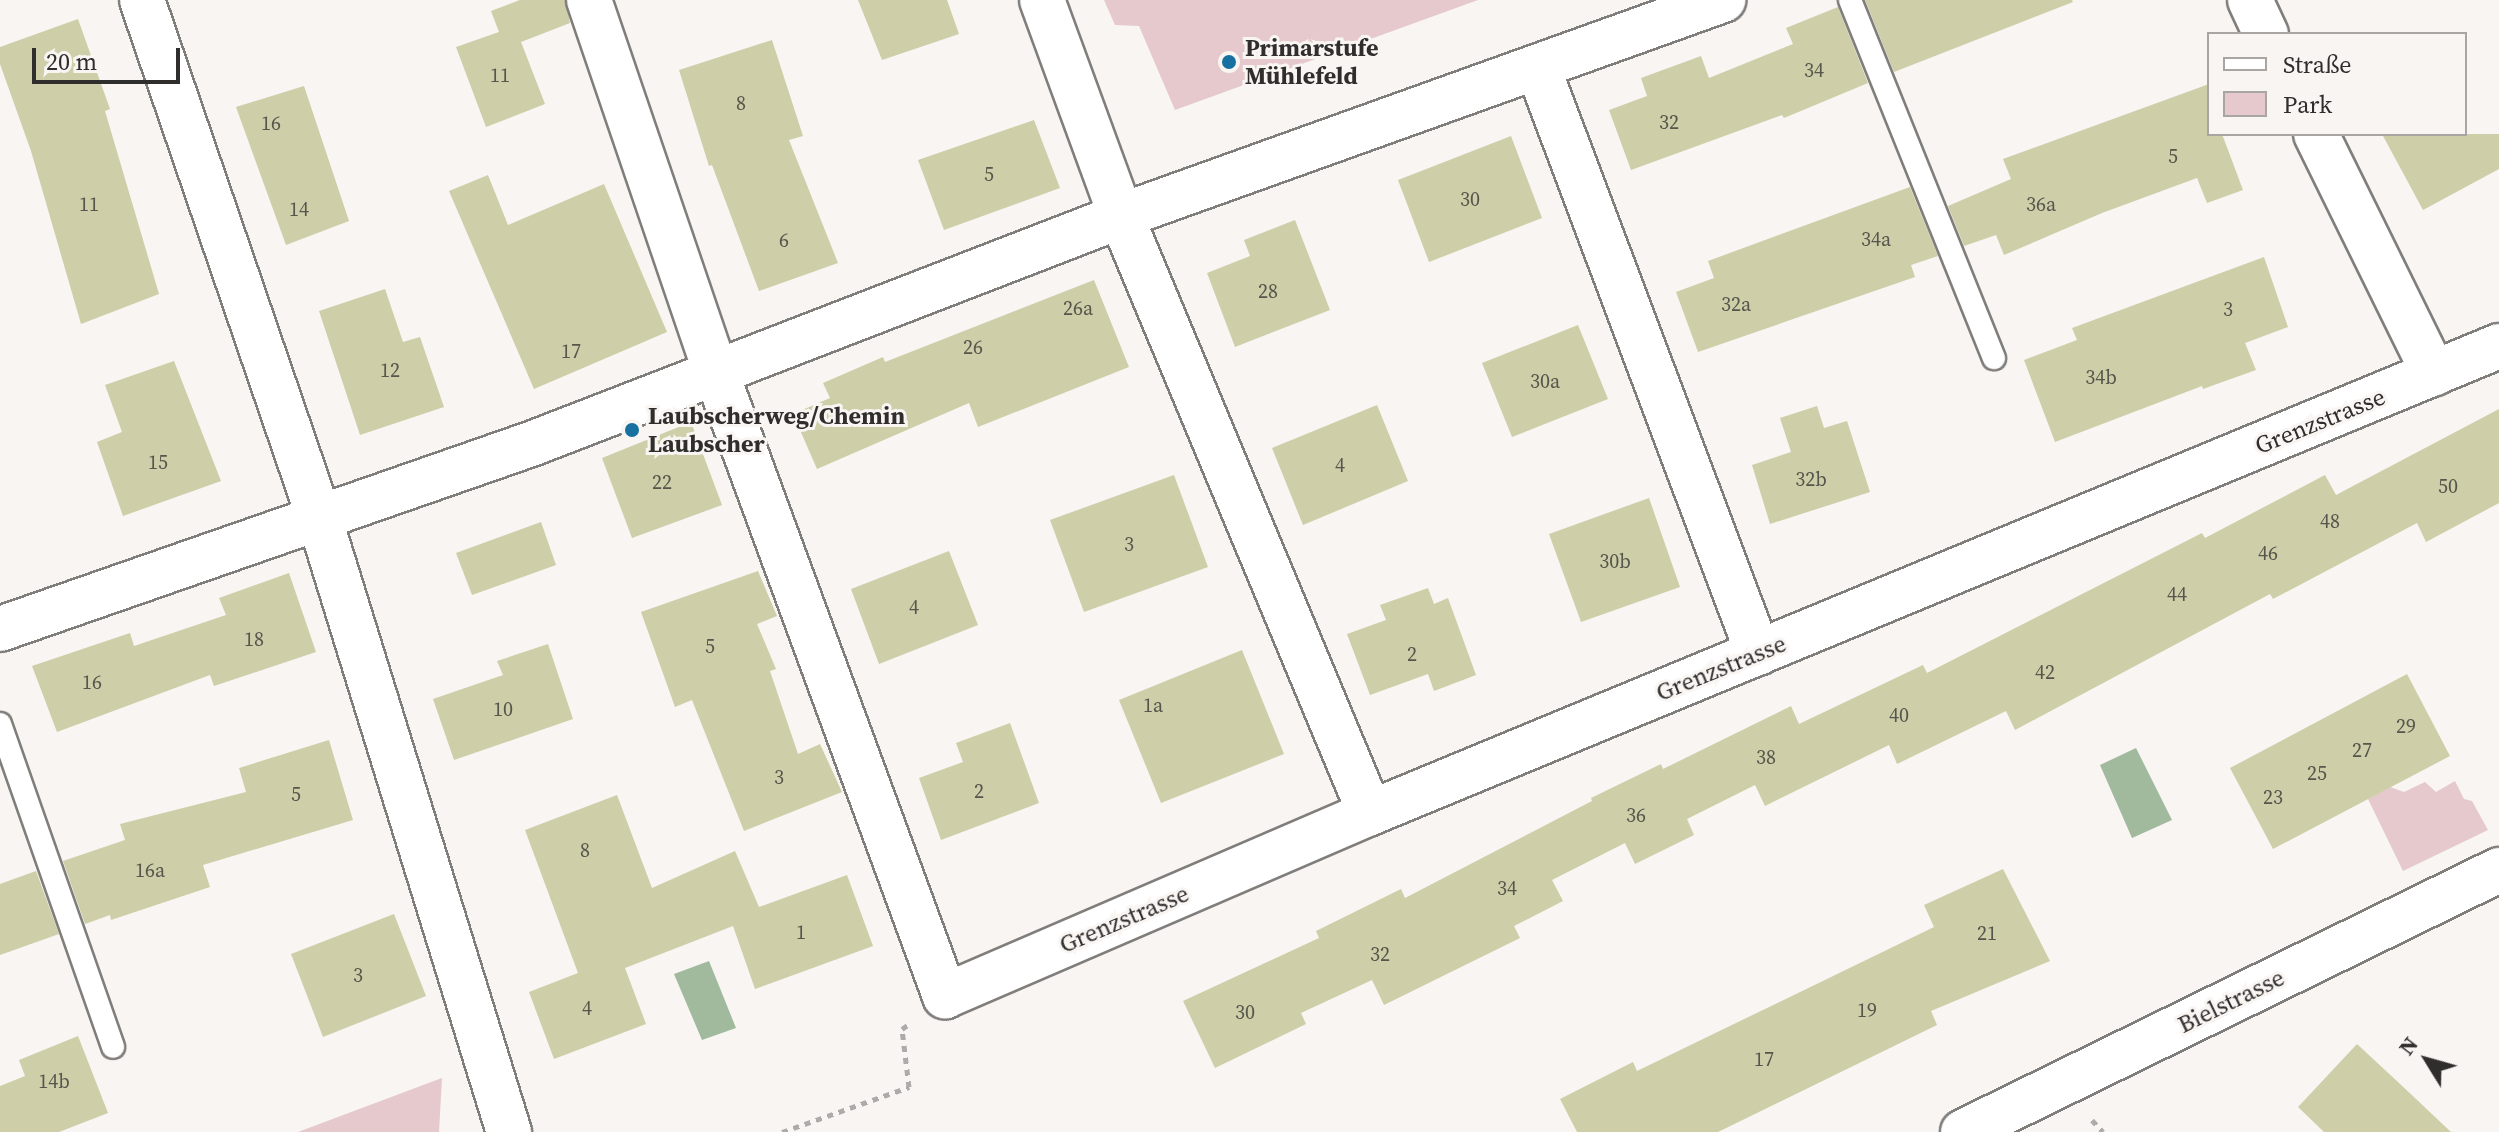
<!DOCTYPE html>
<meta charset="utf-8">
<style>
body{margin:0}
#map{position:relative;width:2499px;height:1132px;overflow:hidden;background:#f8f5f2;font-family:"Source Serif 4",serif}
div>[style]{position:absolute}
.green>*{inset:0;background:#e6c9cc}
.water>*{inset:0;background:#a1b99c}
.building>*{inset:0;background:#cecea9}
.path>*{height:5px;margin-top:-2.5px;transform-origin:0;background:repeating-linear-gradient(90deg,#adaba9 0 6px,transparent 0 12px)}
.roads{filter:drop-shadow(2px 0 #807e7b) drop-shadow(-2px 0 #807e7b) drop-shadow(0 2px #807e7b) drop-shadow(0 -2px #807e7b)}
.service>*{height:22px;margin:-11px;padding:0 11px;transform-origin:11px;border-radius:11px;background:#fff}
.minor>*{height:44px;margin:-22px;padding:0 22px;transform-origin:22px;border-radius:22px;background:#fff}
.dots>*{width:22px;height:22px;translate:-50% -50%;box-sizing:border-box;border:4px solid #f8f5f2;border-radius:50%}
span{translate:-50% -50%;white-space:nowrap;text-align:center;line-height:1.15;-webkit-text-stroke:6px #f8f5f2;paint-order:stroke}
.number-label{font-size:20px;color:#57564c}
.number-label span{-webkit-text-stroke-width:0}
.poi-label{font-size:24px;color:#2f2e2d;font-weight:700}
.left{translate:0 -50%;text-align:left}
.street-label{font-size:24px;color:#2f2e2d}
.legend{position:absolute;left:2207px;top:32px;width:260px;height:104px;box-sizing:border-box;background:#f8f5f2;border:2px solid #a8a5a3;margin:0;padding:10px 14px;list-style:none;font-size:24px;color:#2f2e2d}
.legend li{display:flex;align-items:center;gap:16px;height:40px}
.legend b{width:40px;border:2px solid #a8a5a3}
.north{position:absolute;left:2387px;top:1020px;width:80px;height:80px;-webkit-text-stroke:6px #f8f5f2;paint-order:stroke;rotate:307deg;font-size:22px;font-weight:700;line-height:32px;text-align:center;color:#2f2e2d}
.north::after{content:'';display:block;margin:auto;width:28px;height:36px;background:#2f2e2d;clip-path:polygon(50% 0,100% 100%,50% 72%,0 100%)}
.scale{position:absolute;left:32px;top:48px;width:148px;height:36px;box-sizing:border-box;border:4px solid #2f2e2d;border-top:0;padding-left:10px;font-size:24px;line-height:28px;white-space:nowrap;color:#2f2e2d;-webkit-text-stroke:6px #f8f5f2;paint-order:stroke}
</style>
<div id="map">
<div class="green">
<div style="clip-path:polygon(1104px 0,1478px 0,1175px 110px,1139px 26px,1115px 25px)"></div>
<div style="clip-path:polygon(2455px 781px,2464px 799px,2472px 801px,2488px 830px,2403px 871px,2368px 799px,2390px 787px,2404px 792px,2425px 782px,2436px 792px)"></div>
<div style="clip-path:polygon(442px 1078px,439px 1132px,298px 1132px)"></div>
</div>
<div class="water">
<div style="clip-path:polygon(2136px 748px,2172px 820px,2132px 838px,2100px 765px)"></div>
<div style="clip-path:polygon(709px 961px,736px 1028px,702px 1040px,674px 974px)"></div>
</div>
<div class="building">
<div style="clip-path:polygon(520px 0,565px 0,570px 23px,521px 42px,545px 104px,486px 127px,456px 47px,499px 32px,491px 11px)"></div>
<div style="clip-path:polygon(858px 0,947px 0,959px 34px,882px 60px)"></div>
<div style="clip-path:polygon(1865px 0,2072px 0,2073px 2px,1894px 72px)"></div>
<div style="clip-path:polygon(1838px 7px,1868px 83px,1784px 118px,1782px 115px,1631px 170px,1609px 110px,1647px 96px,1641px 78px,1701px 56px,1709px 78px,1793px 44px,1786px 28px)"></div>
<div style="clip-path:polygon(78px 19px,110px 109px,105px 111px,159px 294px,81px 324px,31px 151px,0 64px,0 47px)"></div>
<div style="clip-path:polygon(772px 40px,803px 136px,789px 140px,838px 263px,759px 291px,712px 165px,709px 166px,679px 70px)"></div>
<div style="clip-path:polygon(2209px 84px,2209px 134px,2222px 134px,2243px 190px,2207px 203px,2197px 178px,2102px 213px,2004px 255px,1996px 235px,1964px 246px,1948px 206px,2011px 179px,2003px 159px)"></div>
<div style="clip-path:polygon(304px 86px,349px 221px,286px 245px,236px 107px)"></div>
<div style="clip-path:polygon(1034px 120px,1060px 188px,944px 230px,918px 160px)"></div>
<div style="clip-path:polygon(2382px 134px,2499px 134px,2499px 169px,2423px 210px)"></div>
<div style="clip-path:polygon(1511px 136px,1542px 218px,1429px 262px,1398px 180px)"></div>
<div style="clip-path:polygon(488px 175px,508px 225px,604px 184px,667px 332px,534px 389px,449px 191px)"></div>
<div style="clip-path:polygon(1910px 187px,1938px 256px,1911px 265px,1915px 277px,1698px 352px,1676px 292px,1714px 278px,1708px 261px)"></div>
<div style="clip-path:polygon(1295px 220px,1330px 310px,1235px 347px,1207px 273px,1250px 256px,1244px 240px)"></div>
<div style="clip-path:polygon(2264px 257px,2288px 327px,2245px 343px,2256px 370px,2203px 389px,2202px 386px,2055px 442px,2024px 360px,2077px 340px,2072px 328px)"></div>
<div style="clip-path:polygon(1094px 280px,1129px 367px,978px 427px,969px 403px,817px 469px,793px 414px,830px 398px,823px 383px,883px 357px,885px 362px)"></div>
<div style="clip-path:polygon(385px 289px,403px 342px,420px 337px,444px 407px,360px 435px,319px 311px)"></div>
<div style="clip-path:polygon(1578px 325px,1608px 399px,1512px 437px,1482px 363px)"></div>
<div style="clip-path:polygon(174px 361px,221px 481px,123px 516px,97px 442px,122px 432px,105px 385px)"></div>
<div style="clip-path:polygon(1377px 405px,1408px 481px,1303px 525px,1272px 448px)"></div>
<div style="clip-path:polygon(1817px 406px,1824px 428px,1847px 421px,1870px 492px,1770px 524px,1752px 465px,1791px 452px,1780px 418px)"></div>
<div style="clip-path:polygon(2499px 409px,2499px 503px,2426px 542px,2417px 523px,2273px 599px,2270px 594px,2015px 730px,2006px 711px,1897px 764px,1889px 745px,1765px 806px,1755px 785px,1687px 819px,1694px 835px,1635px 864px,1625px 843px,1552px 880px,1563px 901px,1514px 926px,1520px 938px,1384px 1005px,1372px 980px,1301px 1013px,1306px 1024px,1215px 1068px,1183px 1001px,1319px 938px,1316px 931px,1401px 889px,1405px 898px,1592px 801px,1591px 798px,1661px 764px,1663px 769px,1791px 706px,1799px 724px,1923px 665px,1927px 673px,2202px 533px,2205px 538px,2325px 475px,2336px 495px)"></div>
<div style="clip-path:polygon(691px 422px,722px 505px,632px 538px,602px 458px)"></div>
<div style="clip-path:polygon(1174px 475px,1208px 567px,1084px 612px,1050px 520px)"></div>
<div style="clip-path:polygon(1649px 498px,1680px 587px,1581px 622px,1549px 534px)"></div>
<div style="clip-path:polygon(541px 522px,556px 565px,472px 595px,456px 553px)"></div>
<div style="clip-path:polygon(949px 551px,978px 625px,879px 664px,851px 589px)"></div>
<div style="clip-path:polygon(758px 571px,777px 616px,757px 624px,776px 669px,770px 671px,798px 754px,820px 744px,842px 792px,744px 831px,692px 700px,675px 707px,641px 612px)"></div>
<div style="clip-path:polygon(289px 573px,316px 652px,214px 686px,210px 675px,57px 732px,32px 666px,130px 633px,134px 646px,226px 615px,219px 598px)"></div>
<div style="clip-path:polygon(1428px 588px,1434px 604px,1448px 598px,1476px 675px,1434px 691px,1428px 674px,1370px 695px,1347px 634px,1386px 620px,1380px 605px)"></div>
<div style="clip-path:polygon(548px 644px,573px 719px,454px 760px,433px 699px,503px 675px,497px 661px)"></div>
<div style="clip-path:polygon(1242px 650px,1284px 754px,1161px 803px,1119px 700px)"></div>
<div style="clip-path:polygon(2407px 674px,2450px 756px,2273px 849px,2230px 768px)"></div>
<div style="clip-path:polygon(1010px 723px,1039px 803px,941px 840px,919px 778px,963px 762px,956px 743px)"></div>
<div style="clip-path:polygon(329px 740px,353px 820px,203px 865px,210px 887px,111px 920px,110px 915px,85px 924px,63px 861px,125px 840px,120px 824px,246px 792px,239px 768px)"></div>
<div style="clip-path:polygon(617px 795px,652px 888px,735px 851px,759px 907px,847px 875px,873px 946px,755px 989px,733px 926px,625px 968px,646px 1024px,554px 1059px,529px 992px,578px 973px,525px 830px)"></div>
<div style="clip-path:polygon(2003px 869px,2050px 961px,1931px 1011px,1937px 1025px,1718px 1132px,1577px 1132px,1560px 1099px,1633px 1062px,1637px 1071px,1934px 927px,1924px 905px)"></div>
<div style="clip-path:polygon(36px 871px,59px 934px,0 955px,0 884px)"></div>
<div style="clip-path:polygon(394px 914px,426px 996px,323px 1037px,291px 954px)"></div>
<div style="clip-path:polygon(78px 1036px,108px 1113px,59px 1132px,0 1132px,0 1086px,25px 1076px,19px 1060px)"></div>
<div style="clip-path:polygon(2357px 1044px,2399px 1083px,2451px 1132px,2324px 1132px,2298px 1107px)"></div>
</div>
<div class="path">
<div style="left:2092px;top:1120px;width:16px;rotate:47deg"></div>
<div style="left:782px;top:1132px;width:135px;rotate:-19.5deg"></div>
<div style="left:909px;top:1087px;width:58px;rotate:-96.9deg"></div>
<div style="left:902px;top:1029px;width:9px;rotate:-36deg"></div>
</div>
<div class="roads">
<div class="service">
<div style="left:1850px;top:0;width:386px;rotate:68.1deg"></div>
<div style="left:0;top:724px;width:342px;rotate:70.7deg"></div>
</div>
<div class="minor">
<div style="left:142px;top:0;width:550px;rotate:71.1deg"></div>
<div style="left:320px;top:520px;width:641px;rotate:72.84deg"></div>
<div style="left:589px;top:0;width:396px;rotate:71.2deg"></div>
<div style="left:717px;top:375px;width:662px;rotate:69.84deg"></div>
<div style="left:945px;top:996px;width:463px;rotate:-23.3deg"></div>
<div style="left:1370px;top:813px;width:1222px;rotate:-22.47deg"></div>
<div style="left:1042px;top:0;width:230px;rotate:69.9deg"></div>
<div style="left:1121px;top:216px;width:647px;rotate:67.36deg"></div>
<div style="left:2250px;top:0;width:38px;rotate:65deg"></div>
<div style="left:1538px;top:68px;width:625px;rotate:69.39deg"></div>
<div style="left:2316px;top:134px;width:267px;rotate:63.8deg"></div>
<div style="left:0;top:629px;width:562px;rotate:-19.21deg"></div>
<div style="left:531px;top:444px;width:633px;rotate:-21.13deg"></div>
<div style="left:1121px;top:216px;width:640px;rotate:-19.74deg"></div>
<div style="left:1963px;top:1132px;width:597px;rotate:-26.05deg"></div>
</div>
</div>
<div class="dots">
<div style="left:1229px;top:62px;background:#17709f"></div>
<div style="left:632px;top:430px;background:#17709f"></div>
</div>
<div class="number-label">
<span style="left:1814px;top:70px">34</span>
<span style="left:500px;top:75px">11</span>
<span style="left:741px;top:103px">8</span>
<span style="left:1669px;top:122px">32</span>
<span style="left:271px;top:123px">16</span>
<span style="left:2173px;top:156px">5</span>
<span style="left:989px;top:174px">5</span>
<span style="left:1470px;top:199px">30</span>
<span style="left:89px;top:204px">11</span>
<span style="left:2041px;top:204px">36a</span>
<span style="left:299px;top:209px">14</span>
<span style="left:1876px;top:239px">34a</span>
<span style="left:784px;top:240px">6</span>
<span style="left:1268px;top:291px">28</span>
<span style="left:1736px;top:304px">32a</span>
<span style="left:1078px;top:308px">26a</span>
<span style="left:2228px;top:309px">3</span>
<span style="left:973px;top:347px">26</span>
<span style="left:571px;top:351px">17</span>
<span style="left:390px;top:370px">12</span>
<span style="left:2101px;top:377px">34b</span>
<span style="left:1545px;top:381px">30a</span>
<span style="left:158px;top:462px">15</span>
<span style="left:1340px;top:465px">4</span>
<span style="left:1811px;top:479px">32b</span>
<span style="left:662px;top:482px">22</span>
<span style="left:2448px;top:486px">50</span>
<span style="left:2330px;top:521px">48</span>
<span style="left:1129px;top:544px">3</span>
<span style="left:2268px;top:553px">46</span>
<span style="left:1615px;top:561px">30b</span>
<span style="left:2177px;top:594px">44</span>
<span style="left:914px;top:607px">4</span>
<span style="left:254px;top:639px">18</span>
<span style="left:710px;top:646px">5</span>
<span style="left:1412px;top:654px">2</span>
<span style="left:2045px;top:672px">42</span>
<span style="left:92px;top:682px">16</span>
<span style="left:1153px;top:705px">1a</span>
<span style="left:503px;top:709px">10</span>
<span style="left:1899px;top:715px">40</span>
<span style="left:2406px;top:726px">29</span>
<span style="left:2362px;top:750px">27</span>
<span style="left:1766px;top:757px">38</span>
<span style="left:2317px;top:773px">25</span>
<span style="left:779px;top:777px">3</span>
<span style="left:979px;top:791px">2</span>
<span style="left:296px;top:794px">5</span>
<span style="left:2273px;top:797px">23</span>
<span style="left:1636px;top:815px">36</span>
<span style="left:585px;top:850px">8</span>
<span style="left:150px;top:870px">16a</span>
<span style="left:1507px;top:888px">34</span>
<span style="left:801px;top:932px">1</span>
<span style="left:1987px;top:933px">21</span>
<span style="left:1380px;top:954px">32</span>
<span style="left:358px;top:975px">3</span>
<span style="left:587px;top:1008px">4</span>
<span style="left:1867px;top:1010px">19</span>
<span style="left:1245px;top:1012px">30</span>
<span style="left:1764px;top:1059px">17</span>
<span style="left:54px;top:1081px">14b</span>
</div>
<div class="poi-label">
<span class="left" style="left:1245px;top:62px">Primarstufe<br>Mühlefeld</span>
<span class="left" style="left:648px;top:430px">Laubscherweg/Chemin<br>Laubscher</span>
</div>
<div class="street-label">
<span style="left:2320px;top:421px;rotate:-22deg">Grenzstrasse</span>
<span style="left:1721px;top:668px;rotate:-22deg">Grenzstrasse</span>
<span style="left:1124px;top:919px;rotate:-23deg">Grenzstrasse</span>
<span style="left:2231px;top:1001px;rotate:-26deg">Bielstrasse</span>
</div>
<ul class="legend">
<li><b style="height:10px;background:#fff"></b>Straße</li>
<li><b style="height:22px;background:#e6c9cc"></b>Park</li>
</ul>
<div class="north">N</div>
<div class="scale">20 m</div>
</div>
